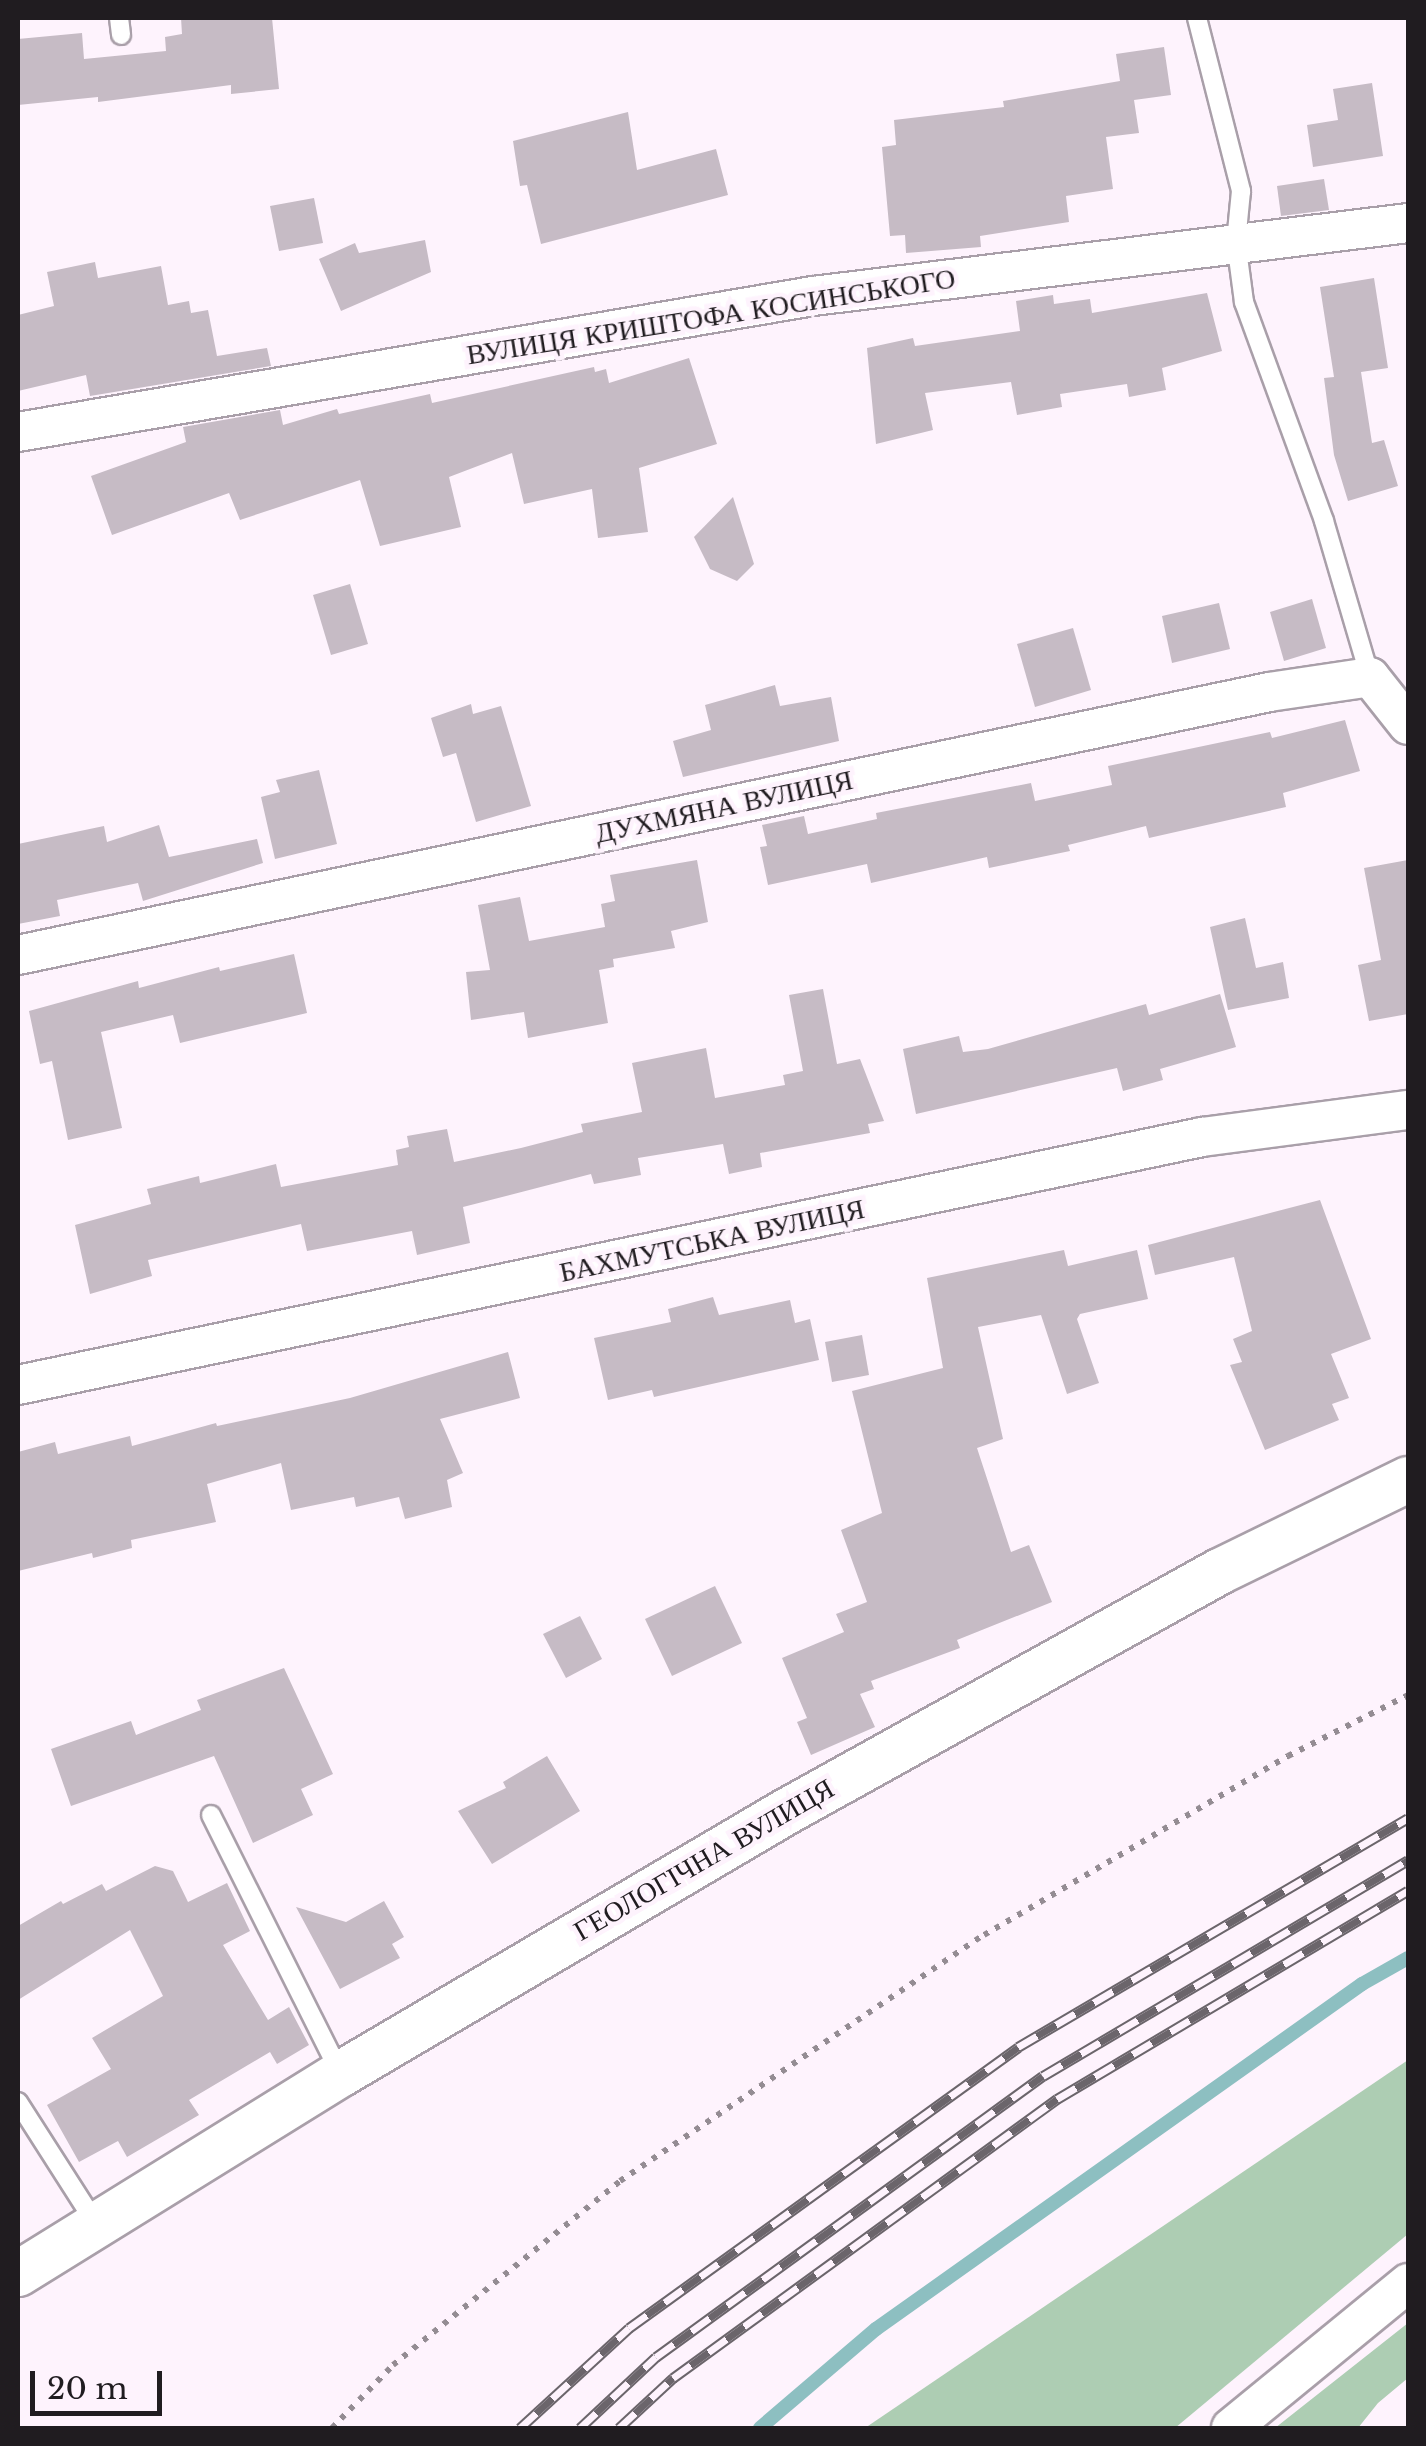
<!DOCTYPE html>
<meta charset="utf-8">
<style>
body{margin:0}
#map{position:relative;width:1426px;height:2446px;overflow:hidden;background:#fef3fd;font-family:"Libre Baskerville",serif}
div>[style]{position:absolute}
.green>*{inset:0;background:#adcdb3}
.stream>*{height:14px;margin:-7px;padding:0 7px;transform-origin:7px;border-radius:7px;background:#8dbfc1}
.building>*{inset:0;background:#c6bbc5}
.path>*{height:6px;margin-top:-3px;transform-origin:0;background:repeating-linear-gradient(90deg,#948c93 0 5px,transparent 0 13px)}
.roads{filter:drop-shadow(2px 0 #a99fa9) drop-shadow(-2px 0 #a99fa9) drop-shadow(0 2px #a99fa9) drop-shadow(0 -2px #a99fa9)}
.service>*{height:18px;margin:-9px;padding:0 9px;transform-origin:9px;border-radius:9px;background:#fff}
.minor>*{height:38px;margin:-19px;padding:0 19px;transform-origin:19px;border-radius:19px;background:#fff}
.tertiary>*{height:45px;margin:-22.5px;padding:0 22.5px;transform-origin:22.5px;border-radius:22.5px;background:#fff}
.rail>*{height:11px;margin-top:-5.5px;transform-origin:0;background:repeating-linear-gradient(90deg,#fef3fd 0 22px,#6b656b 0 44px);box-sizing:border-box;border-block:2px solid #6b656b}
span{translate:-50% -50%;white-space:nowrap;text-align:center;line-height:1.15;-webkit-text-stroke:9px #fef3fd;paint-order:stroke}
.street-label{font-size:28px;color:#201c20}
.frame{position:absolute;inset:0;border:20px solid #201c20;pointer-events:none}
.scale{position:absolute;left:30px;top:2371px;width:132px;height:45px;box-sizing:border-box;border:5px solid #201c20;border-top:0;padding-left:12px;font-size:30px;line-height:35px;white-space:nowrap;color:#201c20;-webkit-text-stroke:8px #fef3fd;paint-order:stroke}
</style>
<div id="map">
<div class="green">
<div style="clip-path:polygon(1408px 2060px,1408px 2234px,1175px 2428px,865px 2428px)"></div>
<div style="clip-path:polygon(1408px 2323px,1408px 2378px,1378px 2403px,1358px 2428px,1275px 2428px)"></div>
</div>
<div class="stream">
<div style="left:760px;top:2428px;width:153px;rotate:-40.5deg"></div>
<div style="left:876px;top:2329px;width:596px;rotate:-35.37deg"></div>
<div style="left:1362px;top:1984px;width:53px;rotate:-29.5deg"></div>
</div>
<div class="building">
<div style="clip-path:polygon(181px 18px,272px 18px,279px 89px,231px 94px,231px 85px,98px 102px,98px 97px,18px 105px,18px 39px,82px 33px,84px 59px,166px 51px,165px 37px,182px 34px)"></div>
<div style="clip-path:polygon(1164px 47px,1171px 95px,1134px 100px,1139px 133px,1106px 137px,1113px 189px,1066px 196px,1069px 222px,980px 236px,981px 247px,906px 253px,905px 235px,890px 236px,882px 147px,896px 145px,894px 120px,1004px 107px,1003px 101px,1120px 81px,1116px 54px)"></div>
<div style="clip-path:polygon(1372px 83px,1383px 156px,1313px 167px,1307px 125px,1338px 120px,1333px 89px)"></div>
<div style="clip-path:polygon(628px 112px,637px 170px,716px 149px,728px 195px,541px 244px,527px 185px,520px 186px,513px 141px)"></div>
<div style="clip-path:polygon(1324px 179px,1329px 210px,1281px 216px,1277px 186px)"></div>
<div style="clip-path:polygon(314px 198px,323px 243px,279px 251px,270px 206px)"></div>
<div style="clip-path:polygon(425px 240px,431px 272px,341px 311px,319px 259px,355px 243px,359px 253px)"></div>
<div style="clip-path:polygon(95px 262px,98px 278px,161px 266px,168px 305px,189px 301px,191px 313px,208px 310px,217px 356px,267px 348px,271px 366px,90px 396px,86px 375px,18px 391px,18px 315px,54px 306px,47px 272px)"></div>
<div style="clip-path:polygon(1374px 278px,1388px 368px,1361px 372px,1372px 443px,1384px 440px,1398px 486px,1348px 501px,1334px 455px,1324px 378px,1334px 377px,1320px 287px)"></div>
<div style="clip-path:polygon(1207px 293px,1222px 351px,1162px 368px,1166px 390px,1129px 397px,1127px 384px,1060px 394px,1062px 407px,1017px 415px,1011px 382px,925px 393px,933px 430px,876px 444px,867px 348px,913px 338px,915px 346px,1020px 331px,1016px 301px,1053px 295px,1054px 304px,1090px 299px,1092px 313px)"></div>
<div style="clip-path:polygon(689px 358px,717px 444px,639px 468px,648px 532px,598px 538px,592px 489px,524px 504px,512px 453px,449px 477px,461px 527px,380px 546px,360px 480px,240px 520px,229px 493px,112px 535px,91px 476px,186px 442px,183px 427px,280px 410px,283px 425px,337px 409px,339px 414px,430px 394px,432px 403px,594px 367px,595px 372px,606px 369px,609px 383px)"></div>
<div style="clip-path:polygon(733px 497px,754px 564px,737px 581px,710px 569px,694px 537px)"></div>
<div style="clip-path:polygon(350px 584px,368px 644px,331px 655px,313px 595px)"></div>
<div style="clip-path:polygon(1312px 599px,1326px 648px,1284px 661px,1270px 612px)"></div>
<div style="clip-path:polygon(1219px 603px,1230px 649px,1172px 663px,1162px 616px)"></div>
<div style="clip-path:polygon(1073px 628px,1091px 690px,1035px 707px,1017px 644px)"></div>
<div style="clip-path:polygon(775px 685px,780px 706px,831px 697px,839px 741px,683px 777px,673px 741px,711px 730px,705px 705px)"></div>
<div style="clip-path:polygon(471px 704px,473px 714px,501px 706px,531px 806px,476px 822px,456px 753px,443px 757px,431px 718px)"></div>
<div style="clip-path:polygon(1345px 720px,1360px 771px,1283px 793px,1286px 807px,1149px 838px,1146px 826px,1068px 845px,1070px 851px,989px 868px,987px 857px,871px 883px,867px 864px,768px 885px,760px 847px,767px 846px,762px 825px,804px 816px,808px 834px,877px 819px,876px 813px,1031px 783px,1035px 801px,1112px 785px,1108px 766px,1270px 732px,1272px 738px)"></div>
<div style="clip-path:polygon(319px 770px,337px 844px,275px 859px,261px 797px,280px 792px,276px 780px)"></div>
<div style="clip-path:polygon(159px 825px,169px 857px,257px 839px,263px 863px,143px 901px,138px 883px,57px 900px,60px 916px,18px 924px,18px 844px,104px 826px,107px 842px)"></div>
<div style="clip-path:polygon(697px 860px,708px 922px,671px 931px,675px 948px,613px 959px,614px 967px,599px 970px,608px 1023px,528px 1038px,524px 1012px,471px 1020px,466px 972px,490px 970px,478px 905px,520px 897px,529px 941px,605px 927px,601px 904px,615px 901px,610px 875px)"></div>
<div style="clip-path:polygon(1408px 860px,1408px 1014px,1369px 1021px,1358px 965px,1381px 960px,1364px 868px)"></div>
<div style="clip-path:polygon(1245px 918px,1256px 968px,1283px 962px,1289px 998px,1228px 1010px,1210px 927px)"></div>
<div style="clip-path:polygon(294px 954px,307px 1013px,180px 1043px,173px 1015px,101px 1032px,122px 1128px,68px 1140px,52px 1061px,40px 1064px,29px 1011px,138px 981px,139px 988px,219px 967px,220px 971px)"></div>
<div style="clip-path:polygon(823px 989px,837px 1064px,860px 1059px,884px 1121px,868px 1124px,870px 1133px,760px 1153px,762px 1167px,729px 1174px,723px 1144px,638px 1158px,641px 1175px,594px 1184px,591px 1174px,463px 1207px,470px 1243px,417px 1255px,412px 1231px,307px 1251px,301px 1224px,148px 1260px,152px 1276px,90px 1294px,75px 1225px,151px 1204px,147px 1189px,199px 1176px,200px 1183px,276px 1164px,281px 1187px,398px 1165px,396px 1150px,409px 1147px,407px 1136px,447px 1129px,454px 1162px,521px 1148px,583px 1132px,581px 1124px,642px 1112px,632px 1063px,706px 1048px,715px 1098px,785px 1085px,783px 1075px,803px 1071px,789px 995px)"></div>
<div style="clip-path:polygon(1220px 994px,1236px 1047px,1160px 1069px,1163px 1080px,1123px 1091px,1117px 1068px,916px 1114px,903px 1049px,959px 1036px,963px 1052px,988px 1049px,1146px 1004px,1149px 1015px)"></div>
<div style="clip-path:polygon(1320px 1200px,1371px 1339px,1331px 1354px,1349px 1398px,1332px 1404px,1339px 1420px,1265px 1450px,1230px 1365px,1242px 1362px,1233px 1339px,1252px 1331px,1234px 1257px,1155px 1275px,1148px 1245px)"></div>
<div style="clip-path:polygon(1064px 1250px,1068px 1266px,1137px 1250px,1148px 1299px,1080px 1314px,1077px 1319px,1099px 1383px,1067px 1394px,1041px 1315px,978px 1327px,1003px 1439px,977px 1448px,1011px 1552px,1029px 1545px,1052px 1602px,957px 1640px,960px 1648px,871px 1681px,874px 1689px,860px 1694px,875px 1727px,811px 1755px,797px 1722px,807px 1718px,782px 1658px,844px 1632px,836px 1614px,867px 1602px,841px 1530px,882px 1513px,852px 1391px,943px 1368px,927px 1278px)"></div>
<div style="clip-path:polygon(713px 1297px,719px 1315px,790px 1300px,795px 1323px,810px 1319px,819px 1360px,654px 1397px,652px 1390px,608px 1400px,594px 1338px,671px 1322px,668px 1309px)"></div>
<div style="clip-path:polygon(862px 1335px,869px 1375px,832px 1382px,825px 1342px)"></div>
<div style="clip-path:polygon(508px 1352px,520px 1398px,440px 1419px,463px 1473px,447px 1480px,452px 1507px,405px 1519px,399px 1497px,356px 1507px,354px 1497px,291px 1510px,281px 1463px,207px 1484px,216px 1522px,131px 1540px,132px 1548px,93px 1558px,92px 1553px,18px 1571px,18px 1452px,55px 1442px,58px 1454px,130px 1436px,132px 1446px,216px 1423px,217px 1426px,350px 1398px)"></div>
<div style="clip-path:polygon(715px 1586px,742px 1643px,672px 1676px,645px 1619px)"></div>
<div style="clip-path:polygon(580px 1616px,602px 1659px,566px 1678px,543px 1634px)"></div>
<div style="clip-path:polygon(284px 1668px,333px 1774px,301px 1789px,313px 1815px,253px 1843px,214px 1756px,71px 1806px,51px 1749px,131px 1721px,136px 1735px,201px 1710px,197px 1700px)"></div>
<div style="clip-path:polygon(547px 1756px,580px 1811px,492px 1864px,458px 1811px,506px 1788px,503px 1782px)"></div>
<div style="clip-path:polygon(155px 1866px,173px 1871px,188px 1902px,227px 1883px,250px 1931px,223px 1945px,268px 2020px,289px 2007px,309px 2045px,277px 2064px,270px 2052px,189px 2100px,199px 2115px,127px 2157px,118px 2141px,79px 2162px,47px 2105px,111px 2069px,92px 2038px,163px 1996px,130px 1930px,18px 2000px,18px 1926px,61px 1901px,63px 1904px,102px 1884px,106px 1891px)"></div>
<div style="clip-path:polygon(384px 1901px,404px 1937px,392px 1944px,400px 1958px,340px 1989px,296px 1907px,346px 1922px)"></div>
</div>
<div class="path">
<div style="left:332px;top:2428px;width:88px;rotate:-45.9deg"></div>
<div style="left:393px;top:2365px;width:292px;rotate:-39deg"></div>
<div style="left:620px;top:2181px;width:439px;rotate:-34.1deg"></div>
<div style="left:984px;top:1935px;width:353px;rotate:-30.5deg"></div>
<div style="left:1288px;top:1756px;width:135px;rotate:-26.9deg"></div>
</div>
<div class="roads">
<div class="service">
<div style="left:119px;top:18px;width:17px;rotate:83deg"></div>
<div style="left:1197px;top:18px;width:179px;rotate:75.7deg"></div>
<div style="left:1241px;top:191px;width:51px;rotate:95.6deg"></div>
<div style="left:1236px;top:242px;width:61px;rotate:82.4deg"></div>
<div style="left:1244px;top:302px;width:233px;rotate:69.9deg"></div>
<div style="left:1324px;top:521px;width:163px;rotate:73.6deg"></div>
<div style="left:211px;top:1815px;width:288px;rotate:63.4deg"></div>
<div style="left:18px;top:2102px;width:145px;rotate:57.4deg"></div>
</div>
<div class="minor">
<div style="left:18px;top:432px;width:807px;rotate:-9.71deg"></div>
<div style="left:813px;top:296px;width:599px;rotate:-6.99deg"></div>
<div style="left:18px;top:955px;width:1278px;rotate:-11.87deg"></div>
<div style="left:1269px;top:692px;width:102px;rotate:-8.4deg"></div>
<div style="left:1370px;top:677px;width:61px;rotate:51.6deg"></div>
<div style="left:18px;top:1385px;width:1210px;rotate:-11.83deg"></div>
<div style="left:1202px;top:1137px;width:208px;rotate:-7.5deg"></div>
<div style="left:1231px;top:2428px;width:229px;rotate:-39.3deg"></div>
</div>
<div class="tertiary">
<div style="left:18px;top:2273px;width:380px;rotate:-31.8deg"></div>
<div style="left:341px;top:2073px;width:516px;rotate:-30.49deg"></div>
<div style="left:786px;top:1811px;width:495px;rotate:-29deg"></div>
<div style="left:1219px;top:1571px;width:210px;rotate:-26deg"></div>
</div>
</div>
<div class="rail">
<div style="left:520px;top:2428px;width:148px;rotate:-42.5deg"></div>
<div style="left:629px;top:2328px;width:480px;rotate:-35.8deg"></div>
<div style="left:1018px;top:2047px;width:452px;rotate:-30.4deg"></div>
<div style="left:580px;top:2428px;width:104px;rotate:-43.1deg"></div>
<div style="left:656px;top:2357px;width:478px;rotate:-36deg"></div>
<div style="left:1043px;top:2076px;width:424px;rotate:-30.6deg"></div>
<div style="left:619px;top:2428px;width:74px;rotate:-42.8deg"></div>
<div style="left:673px;top:2378px;width:475px;rotate:-36deg"></div>
<div style="left:1057px;top:2099px;width:408px;rotate:-30.7deg"></div>
</div>
<div class="street-label">
<span style="left:711px;top:317px;rotate:-9deg">ВУЛИЦЯ КРИШТОФА КОСИНСЬКОГО</span>
<span style="left:724px;top:807px;rotate:-12deg">ДУХМЯНА ВУЛИЦЯ</span>
<span style="left:712px;top:1241px;rotate:-12deg">БАХМУТСЬКА ВУЛИЦЯ</span>
<span style="left:704px;top:1860px;rotate:-30deg">ГЕОЛОГІЧНА ВУЛИЦЯ</span>
</div>
<div class="frame"></div>
<div class="scale">20 m</div>
</div>
